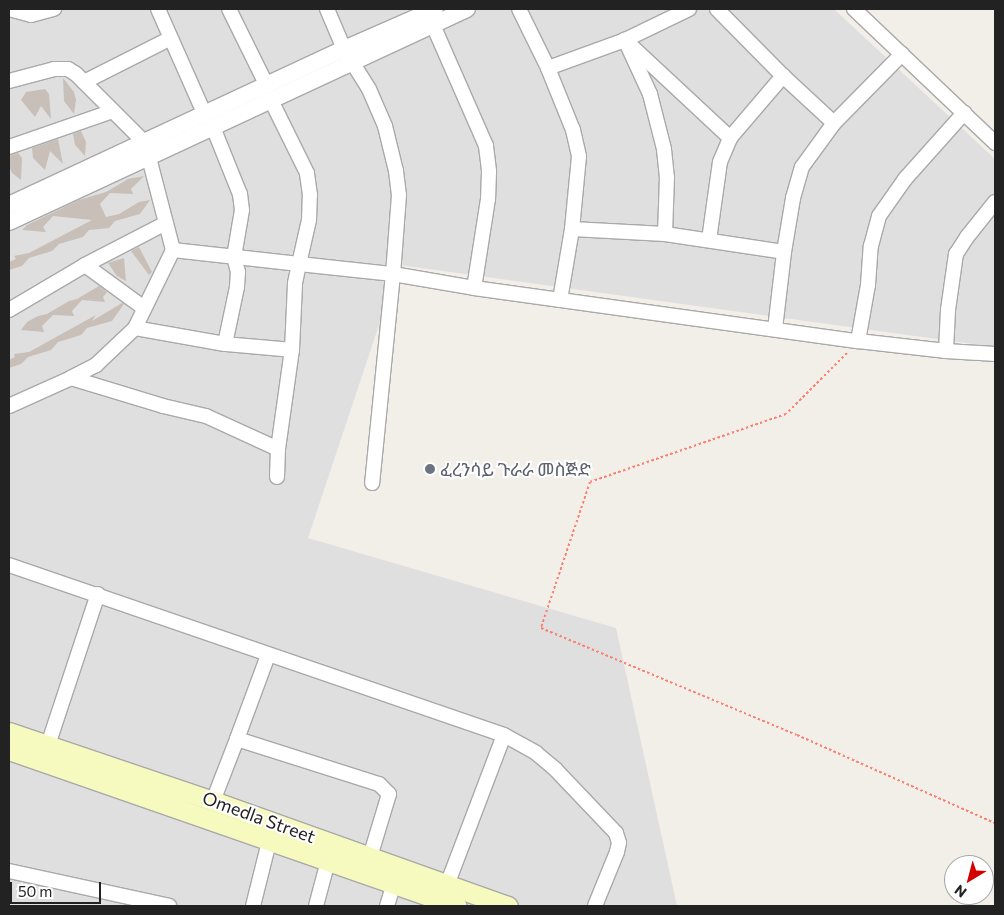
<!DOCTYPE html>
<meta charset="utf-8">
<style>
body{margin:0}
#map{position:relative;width:1004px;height:915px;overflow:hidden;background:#f2efe9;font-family:Commissioner,"Noto Sans Ethiopic",sans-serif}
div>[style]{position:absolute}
.residential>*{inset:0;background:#e0dfdf}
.building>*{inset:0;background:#c7bfb8}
.path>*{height:2px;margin-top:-1px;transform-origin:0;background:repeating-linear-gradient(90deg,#fa8072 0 2.5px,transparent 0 5px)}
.roads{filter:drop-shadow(1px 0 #a9a9a9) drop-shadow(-1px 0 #a9a9a9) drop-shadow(0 1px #a9a9a9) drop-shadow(0 -1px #a9a9a9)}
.minor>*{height:14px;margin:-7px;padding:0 7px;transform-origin:7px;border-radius:7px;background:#fff}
.tertiary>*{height:16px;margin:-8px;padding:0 8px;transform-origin:8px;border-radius:8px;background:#fff}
.secondary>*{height:19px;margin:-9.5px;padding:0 9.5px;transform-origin:9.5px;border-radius:9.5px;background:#f7fabf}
.dots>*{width:14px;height:14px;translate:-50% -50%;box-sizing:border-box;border:2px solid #fff;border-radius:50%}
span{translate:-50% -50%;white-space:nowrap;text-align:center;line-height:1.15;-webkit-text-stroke:4px #fff;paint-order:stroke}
.worship-label{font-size:18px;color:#5b616d}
.left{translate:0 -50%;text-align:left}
.street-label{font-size:18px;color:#222}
.frame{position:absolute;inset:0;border:10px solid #222;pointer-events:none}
.north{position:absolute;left:944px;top:855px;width:50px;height:50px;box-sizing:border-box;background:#fff;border:1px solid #a7a7a7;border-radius:50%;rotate:217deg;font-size:14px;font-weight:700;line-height:20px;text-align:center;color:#222}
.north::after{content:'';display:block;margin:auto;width:18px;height:22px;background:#d40000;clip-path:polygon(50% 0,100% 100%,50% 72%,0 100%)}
.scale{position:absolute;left:10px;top:882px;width:91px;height:22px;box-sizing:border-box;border:2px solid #222;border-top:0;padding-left:6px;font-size:15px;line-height:18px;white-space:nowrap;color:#222;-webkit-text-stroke:4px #fff;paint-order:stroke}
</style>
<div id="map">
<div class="residential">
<div style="clip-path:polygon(9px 9px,834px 9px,995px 159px,995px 347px,399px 265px,308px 538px,616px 628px,677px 906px,9px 906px)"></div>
</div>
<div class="building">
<div style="clip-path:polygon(63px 78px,74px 92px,76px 100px,74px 114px,64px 101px)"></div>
<div style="clip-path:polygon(45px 89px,49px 94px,51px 119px,41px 106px,35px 117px,21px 100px,26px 92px)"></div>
<div style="clip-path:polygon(81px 131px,86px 142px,85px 156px,75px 145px,73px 134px)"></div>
<div style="clip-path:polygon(58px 139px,63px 164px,50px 151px,45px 170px,33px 158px,32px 148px)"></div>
<div style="clip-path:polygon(18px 153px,22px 158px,21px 180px,12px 173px,9px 166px,9px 156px)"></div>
<div style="clip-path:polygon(144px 176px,131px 189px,133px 194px,110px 193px,100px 204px,106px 217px,119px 214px,139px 202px,150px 200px,140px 214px,115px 221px,109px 228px,89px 230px,83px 237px,59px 244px,52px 251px,29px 258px,22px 266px,9px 270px,9px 262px,16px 259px,14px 256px,29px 253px,92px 220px,53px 216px,43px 227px,46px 232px,22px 230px,27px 225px,79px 200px,106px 192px,128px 179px)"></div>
<div style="clip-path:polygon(139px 247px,152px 272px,149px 275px,131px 251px)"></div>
<div style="clip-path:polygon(124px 258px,126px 281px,117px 276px,108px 263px)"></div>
<div style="clip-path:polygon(99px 286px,107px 292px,103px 297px,105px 302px,82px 300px,72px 311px,74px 316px,53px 315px,42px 326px,44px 332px,21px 330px,27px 322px,38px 316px,47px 314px,69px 301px,77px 299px)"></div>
<div style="clip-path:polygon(122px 303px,124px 304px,112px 321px,87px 328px,81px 335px,58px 342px,51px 350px,28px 357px,21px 364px,9px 368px,9px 360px,15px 357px,14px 354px,29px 352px,96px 315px,92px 321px)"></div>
</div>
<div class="path">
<div style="left:847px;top:353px;width:86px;rotate:135deg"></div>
<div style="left:786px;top:414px;width:207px;rotate:160.9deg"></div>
<div style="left:590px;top:482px;width:154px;rotate:108.6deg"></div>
<div style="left:541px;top:628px;width:277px;rotate:22.7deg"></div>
<div style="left:797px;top:735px;width:217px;rotate:24deg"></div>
</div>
<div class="roads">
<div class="minor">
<div style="left:9px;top:9px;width:23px;rotate:15deg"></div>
<div style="left:31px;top:15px;width:24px;rotate:-15deg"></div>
<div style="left:158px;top:9px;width:116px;rotate:66.1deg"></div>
<div style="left:229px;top:9px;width:86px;rotate:63.7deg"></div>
<div style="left:327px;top:9px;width:43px;rotate:67deg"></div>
<div style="left:344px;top:49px;width:47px;rotate:58deg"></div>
<div style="left:369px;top:89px;width:40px;rotate:66.6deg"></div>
<div style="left:385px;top:126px;width:46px;rotate:76.3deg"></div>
<div style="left:396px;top:171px;width:24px;rotate:83deg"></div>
<div style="left:399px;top:195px;width:79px;rotate:94.3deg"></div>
<div style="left:393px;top:274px;width:210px;rotate:95.7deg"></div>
<div style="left:519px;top:9px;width:66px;rotate:63.8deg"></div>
<div style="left:854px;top:9px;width:195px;rotate:43.5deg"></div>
<div style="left:433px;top:25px;width:132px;rotate:66.3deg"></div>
<div style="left:486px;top:146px;width:26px;rotate:83deg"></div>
<div style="left:489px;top:172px;width:27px;rotate:92deg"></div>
<div style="left:488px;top:199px;width:90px;rotate:98.9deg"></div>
<div style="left:783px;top:76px;width:69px;rotate:42.7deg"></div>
<div style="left:9px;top:81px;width:47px;rotate:-14.9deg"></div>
<div style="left:54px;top:69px;width:14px"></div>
<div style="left:68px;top:69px;width:9px;rotate:32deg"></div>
<div style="left:76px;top:74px;width:98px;rotate:45deg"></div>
<div style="left:84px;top:82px;width:97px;rotate:-26.8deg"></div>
<div style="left:213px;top:127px;width:72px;rotate:68.1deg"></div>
<div style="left:240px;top:194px;width:16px;rotate:83deg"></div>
<div style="left:242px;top:210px;width:48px;rotate:99.7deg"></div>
<div style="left:234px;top:257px;width:16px;rotate:75deg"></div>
<div style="left:238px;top:272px;width:15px;rotate:94deg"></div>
<div style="left:237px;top:287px;width:58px;rotate:101.9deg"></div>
<div style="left:225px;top:344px;width:67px;rotate:5.1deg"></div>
<div style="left:9px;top:147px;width:110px;rotate:-19.1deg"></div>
<div style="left:572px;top:229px;width:73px;rotate:-84.5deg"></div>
<div style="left:579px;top:156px;width:27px;rotate:-103deg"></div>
<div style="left:573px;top:130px;width:67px;rotate:-112deg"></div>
<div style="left:548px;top:68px;width:82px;rotate:-20deg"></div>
<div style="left:625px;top:40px;width:71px;rotate:-25.8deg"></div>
<div style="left:665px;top:234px;width:56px;rotate:-88deg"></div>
<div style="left:667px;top:178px;width:29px;rotate:-96deg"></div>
<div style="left:664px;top:149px;width:57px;rotate:-104.3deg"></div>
<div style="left:650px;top:94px;width:60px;rotate:-114.8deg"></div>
<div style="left:625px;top:40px;width:144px;rotate:43deg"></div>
<div style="left:709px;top:240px;width:79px;rotate:-82deg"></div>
<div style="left:720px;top:162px;width:26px;rotate:-67deg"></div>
<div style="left:730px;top:138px;width:82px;rotate:-49.5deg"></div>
<div style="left:783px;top:76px;width:94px;rotate:-134.6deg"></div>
<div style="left:173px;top:250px;width:127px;rotate:6.3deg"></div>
<div style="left:299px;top:264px;width:45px;rotate:-77.2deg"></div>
<div style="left:309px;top:220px;width:25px;rotate:-88deg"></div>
<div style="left:310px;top:195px;width:22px;rotate:-98deg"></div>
<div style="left:307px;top:173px;width:81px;rotate:-116.3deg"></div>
<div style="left:85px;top:265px;width:73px;rotate:36.1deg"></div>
<div style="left:560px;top:300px;width:72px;rotate:-80.4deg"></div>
<div style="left:572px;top:229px;width:93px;rotate:3.1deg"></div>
<div style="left:665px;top:234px;width:120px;rotate:8.6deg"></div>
<div style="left:9px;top:310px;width:88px;rotate:-30.6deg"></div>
<div style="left:85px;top:265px;width:91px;rotate:-27.4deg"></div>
<div style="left:135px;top:328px;width:87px;rotate:-64deg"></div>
<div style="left:173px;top:250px;width:95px;rotate:-104.6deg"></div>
<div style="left:775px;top:329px;width:78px;rotate:-83.3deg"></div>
<div style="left:784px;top:252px;width:55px;rotate:-80.5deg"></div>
<div style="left:793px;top:198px;width:32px;rotate:-74deg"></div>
<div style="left:802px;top:167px;width:54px;rotate:-54deg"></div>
<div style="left:834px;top:123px;width:97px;rotate:-45.4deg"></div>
<div style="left:858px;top:341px;width:57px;rotate:-79.9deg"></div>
<div style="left:868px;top:285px;width:39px;rotate:-86deg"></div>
<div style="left:871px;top:246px;width:31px;rotate:-75deg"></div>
<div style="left:879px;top:216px;width:45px;rotate:-54.9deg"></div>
<div style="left:905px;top:179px;width:89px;rotate:-48.2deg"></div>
<div style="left:225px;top:344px;width:91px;rotate:-169.9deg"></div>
<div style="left:135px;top:328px;width:54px;rotate:136.5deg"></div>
<div style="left:96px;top:365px;width:28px;rotate:153deg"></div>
<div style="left:71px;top:378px;width:96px;rotate:16.9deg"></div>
<div style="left:163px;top:406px;width:44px;rotate:13.1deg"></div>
<div style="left:206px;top:416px;width:79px;rotate:24.6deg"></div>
<div style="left:946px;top:351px;width:41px;rotate:-87.2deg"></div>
<div style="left:948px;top:310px;width:57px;rotate:-81.9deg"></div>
<div style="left:956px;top:254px;width:20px;rotate:-57deg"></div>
<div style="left:967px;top:237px;width:45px;rotate:-51.3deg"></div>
<div style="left:9px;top:406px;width:68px;rotate:-24.3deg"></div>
<div style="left:277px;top:477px;width:28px;rotate:-88deg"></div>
<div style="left:278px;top:449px;width:100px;rotate:-82deg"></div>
<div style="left:292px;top:350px;width:67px;rotate:-87.4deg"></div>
<div style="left:295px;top:283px;width:19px;rotate:-78deg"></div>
<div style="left:299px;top:264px;width:95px;rotate:6.1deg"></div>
<div style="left:393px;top:274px;width:82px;rotate:9.8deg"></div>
<div style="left:474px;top:288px;width:388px;rotate:7.9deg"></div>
<div style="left:858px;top:341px;width:89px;rotate:6.5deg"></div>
<div style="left:946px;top:351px;width:49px;rotate:3.5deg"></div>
<div style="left:9px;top:565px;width:523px;rotate:18.95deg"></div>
<div style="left:504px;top:735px;width:37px;rotate:29deg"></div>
<div style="left:536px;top:753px;width:26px;rotate:40deg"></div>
<div style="left:556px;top:770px;width:87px;rotate:46.4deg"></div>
<div style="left:616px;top:833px;width:10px;rotate:73deg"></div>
<div style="left:619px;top:843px;width:9px;rotate:103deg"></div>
<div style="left:617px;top:852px;width:58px;rotate:112.2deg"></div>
<div style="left:237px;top:739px;width:90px;rotate:-69.7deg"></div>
<div style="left:48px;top:745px;width:159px;rotate:-71.7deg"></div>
<div style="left:213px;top:801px;width:66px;rotate:-68.8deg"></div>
<div style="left:237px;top:739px;width:149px;rotate:17.6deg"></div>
<div style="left:379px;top:784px;width:14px;rotate:45deg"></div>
<div style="left:389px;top:794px;width:66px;rotate:106.8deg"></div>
<div style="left:9px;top:871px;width:164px;rotate:12.3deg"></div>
<div style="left:447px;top:885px;width:160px;rotate:-69.2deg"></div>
<div style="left:253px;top:906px;width:66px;rotate:-76deg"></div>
<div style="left:316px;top:906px;width:47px;rotate:-75.1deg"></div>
<div style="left:387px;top:906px;width:24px;rotate:-73deg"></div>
</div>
<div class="tertiary">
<div style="left:9px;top:205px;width:370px;rotate:-25deg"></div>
<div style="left:344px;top:49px;width:99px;rotate:-23.7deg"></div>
<div style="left:9px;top:222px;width:505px;rotate:-24.94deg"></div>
</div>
<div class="secondary">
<div style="left:9px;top:732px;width:215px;rotate:18.7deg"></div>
<div style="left:213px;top:801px;width:313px;rotate:19.6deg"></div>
<div style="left:9px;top:750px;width:474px;rotate:19.2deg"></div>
</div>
</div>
<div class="dots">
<div style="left:430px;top:469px;background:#6b7280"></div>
</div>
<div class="worship-label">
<span class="left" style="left:440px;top:469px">ፈረንሳይ ጉራራ መስጅድ</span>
</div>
<div class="street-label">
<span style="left:259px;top:817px;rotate:20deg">Omedla Street</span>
</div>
<div class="frame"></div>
<div class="north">N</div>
<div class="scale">50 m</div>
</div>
